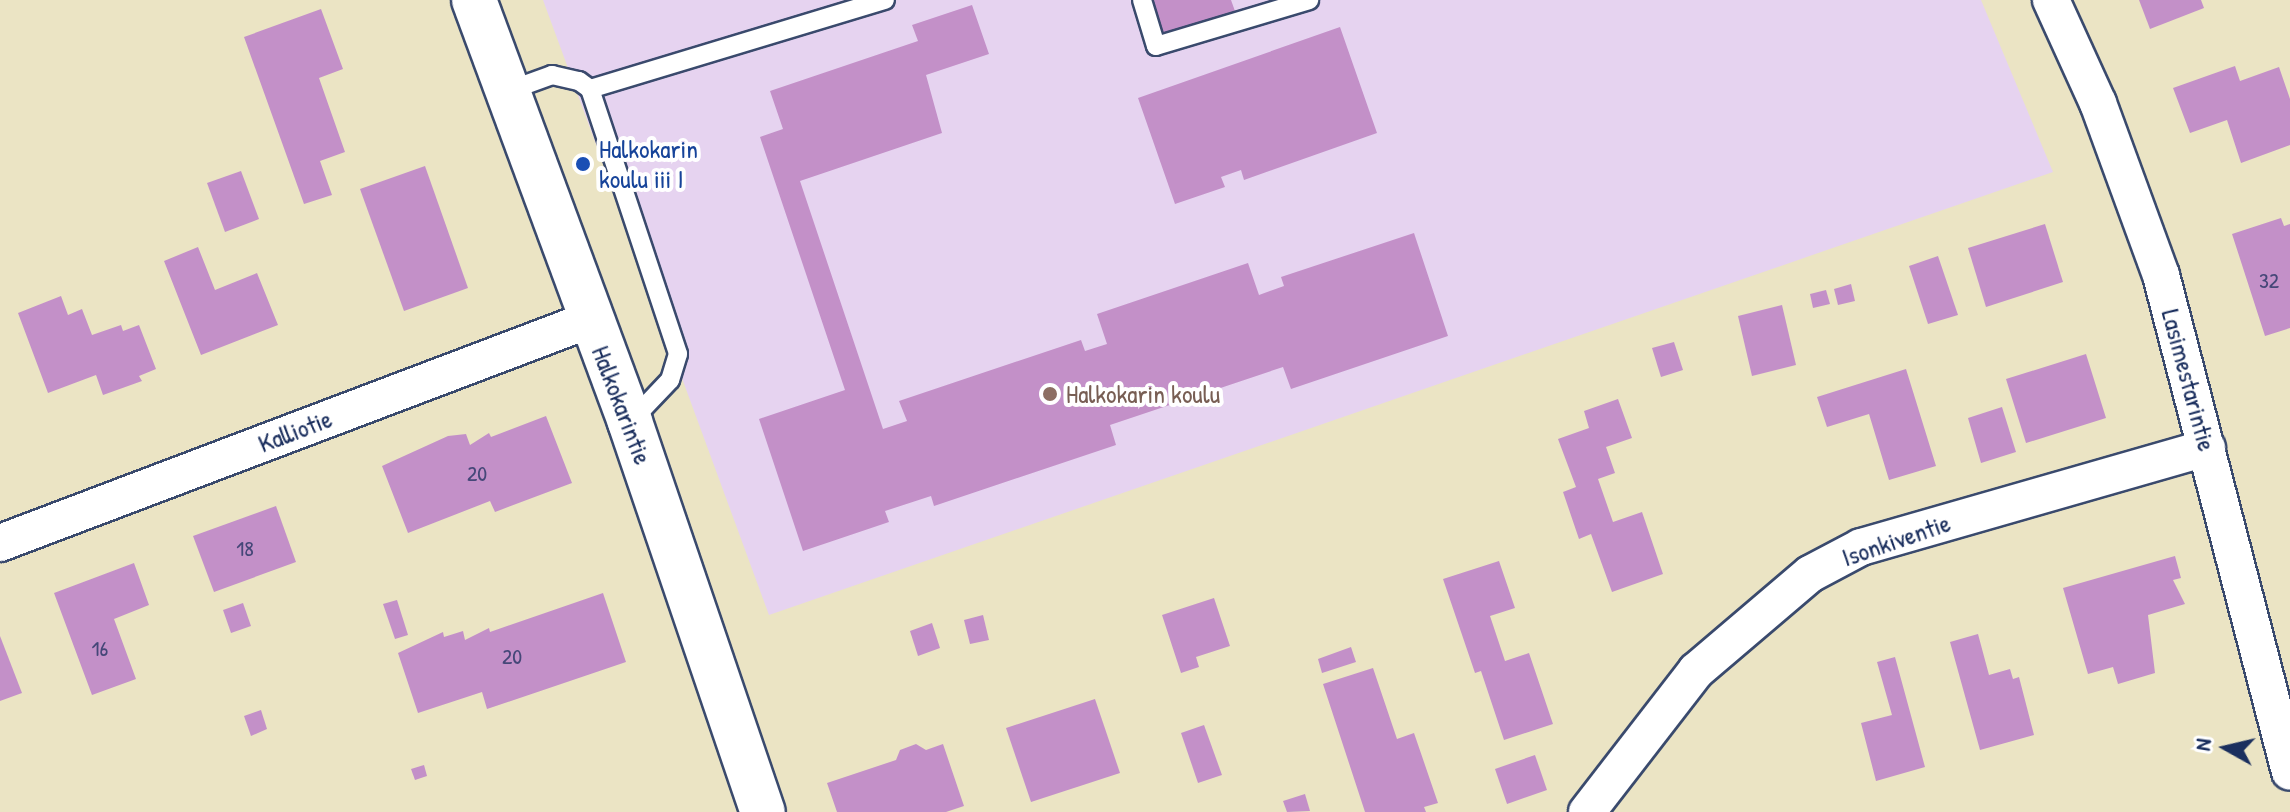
<!DOCTYPE html>
<style>
body{margin:0}
#map{position:relative;width:2290px;height:812px;overflow:hidden;background:#ebe4c4;font-family:"Patrick Hand",sans-serif}
div>[style]{position:absolute}
.built>*{inset:0;background:#e6d3f0}
.building>*{inset:0;background:#c390c8}
.roads{filter:drop-shadow(2px 0 #3a4a6d) drop-shadow(-2px 0 #3a4a6d) drop-shadow(0 2px #3a4a6d) drop-shadow(0 -2px #3a4a6d)}
.service>*{height:18px;margin:-9px;padding:0 9px;transform-origin:9px;border-radius:9px;background:#fff}
.minor>*{height:36px;margin:-18px;padding:0 18px;transform-origin:18px;border-radius:18px;background:#fff}
.tertiary>*{height:44px;margin:-22px;padding:0 22px;transform-origin:22px;border-radius:22px;background:#fff}
.dots>*{width:22px;height:22px;translate:-50% -50%;box-sizing:border-box;border:4px solid #fff;border-radius:50%}
span{translate:-50% -50%;white-space:nowrap;text-align:center;line-height:1.15;-webkit-text-stroke:8px #fff;paint-order:stroke}
.number-label{font-size:22px;color:#454778}
.number-label span{-webkit-text-stroke-width:0}
.transit-label{font-size:26px;color:#164399}
.left{translate:0 -50%;text-align:left}
.street-label{font-size:26px;color:#1b2f5e}
.education-label{font-size:26px;color:#785e54}
.north{position:absolute;left:2186px;top:708px;width:80px;height:80px;-webkit-text-stroke:6px #fff;paint-order:stroke;rotate:278deg;font-size:22px;font-weight:700;line-height:32px;text-align:center;color:#1b2f5e}
.north::after{content:'';display:block;margin:auto;width:28px;height:36px;background:#1b2f5e;clip-path:polygon(50% 0,100% 100%,50% 72%,0 100%)}
</style>
<div id="map">
<div class="built">
<div style="clip-path:polygon(543px 0,1981px 0,2053px 172px,769px 615px)"></div>
</div>
<div class="building">
<div style="clip-path:polygon(1151px 0,1231px 0,1236px 14px,1165px 39px)"></div>
<div style="clip-path:polygon(2139px 0,2201px 0,2204px 8px,2150px 29px)"></div>
<div style="clip-path:polygon(972px 5px,989px 54px,926px 75px,942px 133px,800px 181px,883px 429px,907px 421px,899px 401px,1081px 340px,1085px 351px,1107px 344px,1097px 314px,1248px 263px,1259px 295px,1284px 286px,1281px 277px,1414px 233px,1448px 336px,1291px 389px,1283px 367px,1110px 425px,1116px 445px,934px 506px,931px 496px,885px 511px,889px 522px,803px 551px,759px 419px,845px 390px,760px 137px,783px 129px,770px 91px,918px 41px,912px 25px)"></div>
<div style="clip-path:polygon(321px 9px,343px 69px,319px 78px,345px 152px,320px 161px,332px 195px,304px 204px,244px 37px)"></div>
<div style="clip-path:polygon(1340px 27px,1377px 133px,1244px 180px,1241px 170px,1221px 177px,1225px 187px,1175px 204px,1138px 98px)"></div>
<div style="clip-path:polygon(2235px 66px,2240px 81px,2279px 67px,2290px 99px,2290px 145px,2241px 163px,2227px 120px,2190px 133px,2173px 88px)"></div>
<div style="clip-path:polygon(425px 166px,468px 288px,404px 311px,360px 189px)"></div>
<div style="clip-path:polygon(241px 171px,259px 219px,225px 232px,207px 183px)"></div>
<div style="clip-path:polygon(2281px 218px,2284px 226px,2290px 224px,2290px 328px,2265px 336px,2232px 234px)"></div>
<div style="clip-path:polygon(2045px 224px,2063px 282px,1986px 307px,1968px 248px)"></div>
<div style="clip-path:polygon(198px 247px,215px 290px,257px 273px,278px 325px,201px 355px,164px 261px)"></div>
<div style="clip-path:polygon(1938px 256px,1958px 315px,1928px 324px,1909px 266px)"></div>
<div style="clip-path:polygon(1851px 284px,1855px 301px,1838px 305px,1834px 289px)"></div>
<div style="clip-path:polygon(1826px 290px,1830px 304px,1813px 308px,1810px 294px)"></div>
<div style="clip-path:polygon(61px 296px,68px 315px,82px 309px,92px 335px,121px 325px,123px 331px,139px 325px,156px 369px,139px 376px,142px 381px,103px 395px,96px 375px,48px 393px,18px 313px)"></div>
<div style="clip-path:polygon(1782px 305px,1796px 365px,1752px 376px,1738px 316px)"></div>
<div style="clip-path:polygon(1674px 342px,1683px 370px,1661px 377px,1652px 348px)"></div>
<div style="clip-path:polygon(2086px 354px,2106px 418px,2026px 443px,2006px 379px)"></div>
<div style="clip-path:polygon(1906px 369px,1936px 466px,1889px 480px,1869px 414px,1827px 427px,1817px 397px)"></div>
<div style="clip-path:polygon(1618px 399px,1632px 438px,1606px 447px,1615px 473px,1598px 479px,1613px 522px,1642px 512px,1663px 574px,1612px 592px,1591px 534px,1579px 539px,1563px 492px,1576px 487px,1558px 439px,1589px 428px,1584px 411px)"></div>
<div style="clip-path:polygon(2002px 407px,2016px 452px,1981px 463px,1968px 418px)"></div>
<div style="clip-path:polygon(546px 416px,572px 483px,495px 512px,490px 501px,408px 533px,382px 466px,448px 436px,466px 434px,470px 445px,489px 433px,491px 437px)"></div>
<div style="clip-path:polygon(276px 506px,296px 562px,214px 592px,193px 536px)"></div>
<div style="clip-path:polygon(2175px 556px,2181px 578px,2173px 580px,2185px 604px,2148px 615px,2155px 673px,2118px 684px,2113px 667px,2088px 674px,2063px 588px)"></div>
<div style="clip-path:polygon(1499px 561px,1515px 608px,1490px 616px,1505px 661px,1529px 653px,1553px 724px,1504px 740px,1481px 671px,1475px 673px,1443px 579px)"></div>
<div style="clip-path:polygon(134px 563px,149px 605px,114px 619px,136px 679px,92px 695px,54px 593px)"></div>
<div style="clip-path:polygon(603px 593px,626px 662px,487px 709px,482px 692px,418px 713px,398px 653px,443px 632px,444px 637px,463px 631px,465px 640px,489px 628px,490px 632px)"></div>
<div style="clip-path:polygon(1214px 598px,1230px 646px,1196px 657px,1199px 667px,1181px 673px,1162px 615px)"></div>
<div style="clip-path:polygon(397px 600px,408px 635px,395px 639px,383px 604px)"></div>
<div style="clip-path:polygon(243px 603px,251px 626px,231px 633px,223px 610px)"></div>
<div style="clip-path:polygon(983px 615px,989px 640px,970px 644px,964px 620px)"></div>
<div style="clip-path:polygon(932px 623px,940px 648px,918px 656px,910px 631px)"></div>
<div style="clip-path:polygon(1978px 634px,1989px 675px,2010px 669px,2013px 679px,2019px 677px,2034px 735px,1980px 750px,1950px 642px)"></div>
<div style="clip-path:polygon(0 636px,22px 693px,0 701px)"></div>
<div style="clip-path:polygon(1351px 647px,1356px 662px,1322px 673px,1318px 659px)"></div>
<div style="clip-path:polygon(1895px 657px,1925px 767px,1876px 781px,1861px 723px,1892px 715px,1877px 662px)"></div>
<div style="clip-path:polygon(1373px 668px,1397px 739px,1414px 733px,1438px 803px,1424px 807px,1426px 812px,1365px 812px,1323px 684px)"></div>
<div style="clip-path:polygon(1095px 699px,1120px 773px,1031px 802px,1006px 728px)"></div>
<div style="clip-path:polygon(261px 710px,267px 729px,251px 736px,244px 716px)"></div>
<div style="clip-path:polygon(1204px 725px,1222px 775px,1198px 783px,1181px 733px)"></div>
<div style="clip-path:polygon(916px 744px,926px 750px,943px 744px,964px 806px,946px 812px,837px 812px,827px 783px,896px 760px,900px 750px)"></div>
<div style="clip-path:polygon(1535px 755px,1547px 790px,1507px 804px,1495px 769px)"></div>
<div style="clip-path:polygon(424px 765px,427px 776px,415px 780px,411px 769px)"></div>
<div style="clip-path:polygon(1305px 794px,1310px 811px,1287px 812px,1283px 801px)"></div>
</div>
<div class="roads">
<div class="service">
<div style="left:1142px;top:0;width:48px;rotate:73.1deg"></div>
<div style="left:1156px;top:46px;width:160px;rotate:-16.7deg"></div>
<div style="left:590px;top:89px;width:308px;rotate:-16.8deg"></div>
<div style="left:508px;top:91px;width:47px;rotate:-20deg"></div>
<div style="left:552px;top:75px;width:28px;rotate:13deg"></div>
<div style="left:579px;top:81px;width:14px;rotate:36deg"></div>
<div style="left:590px;top:89px;width:279px;rotate:71.6deg"></div>
<div style="left:678px;top:354px;width:27px;rotate:107deg"></div>
<div style="left:670px;top:380px;width:55px;rotate:133.5deg"></div>
</div>
<div class="minor">
<div style="left:2051px;top:0;width:113px;rotate:65.5deg"></div>
<div style="left:2098px;top:103px;width:183px;rotate:69.9deg"></div>
<div style="left:2161px;top:275px;width:513px;rotate:75.45deg"></div>
<div style="left:0;top:543px;width:630px;rotate:-20.74deg"></div>
<div style="left:1587px;top:812px;width:178px;rotate:-52.3deg"></div>
<div style="left:1696px;top:671px;width:150px;rotate:-40.4deg"></div>
<div style="left:1810px;top:574px;width:58px;rotate:-27.9deg"></div>
<div style="left:1861px;top:547px;width:360px;rotate:-16deg"></div>
</div>
<div class="tertiary">
<div style="left:474px;top:0;width:450px;rotate:69.7deg"></div>
<div style="left:630px;top:422px;width:412px;rotate:71.2deg"></div>
</div>
</div>
<div class="dots">
<div style="left:583px;top:164px;background:#1a4fb4"></div>
<div style="left:1050px;top:394px;background:#8d6e63"></div>
</div>
<div class="number-label">
<span style="left:2269px;top:281px">32</span>
<span style="left:477px;top:474px">20</span>
<span style="left:245px;top:549px">18</span>
<span style="left:100px;top:649px">16</span>
<span style="left:512px;top:657px">20</span>
</div>
<div class="transit-label">
<span class="left" style="left:599px;top:164px">Halkokarin<br>koulu iii I</span>
</div>
<div class="street-label">
<span style="left:2189px;top:380px;rotate:75deg">Lasimestarintie</span>
<span style="left:622px;top:405px;rotate:69deg">Halkokarintie</span>
<span style="left:295px;top:431px;rotate:-21deg">Kalliotie</span>
<span style="left:1896px;top:540px;rotate:-19deg">Isonkiventie</span>
</div>
<div class="education-label">
<span class="left" style="left:1066px;top:394px">Halkokarin koulu</span>
</div>
<div class="north">N</div>
</div>
